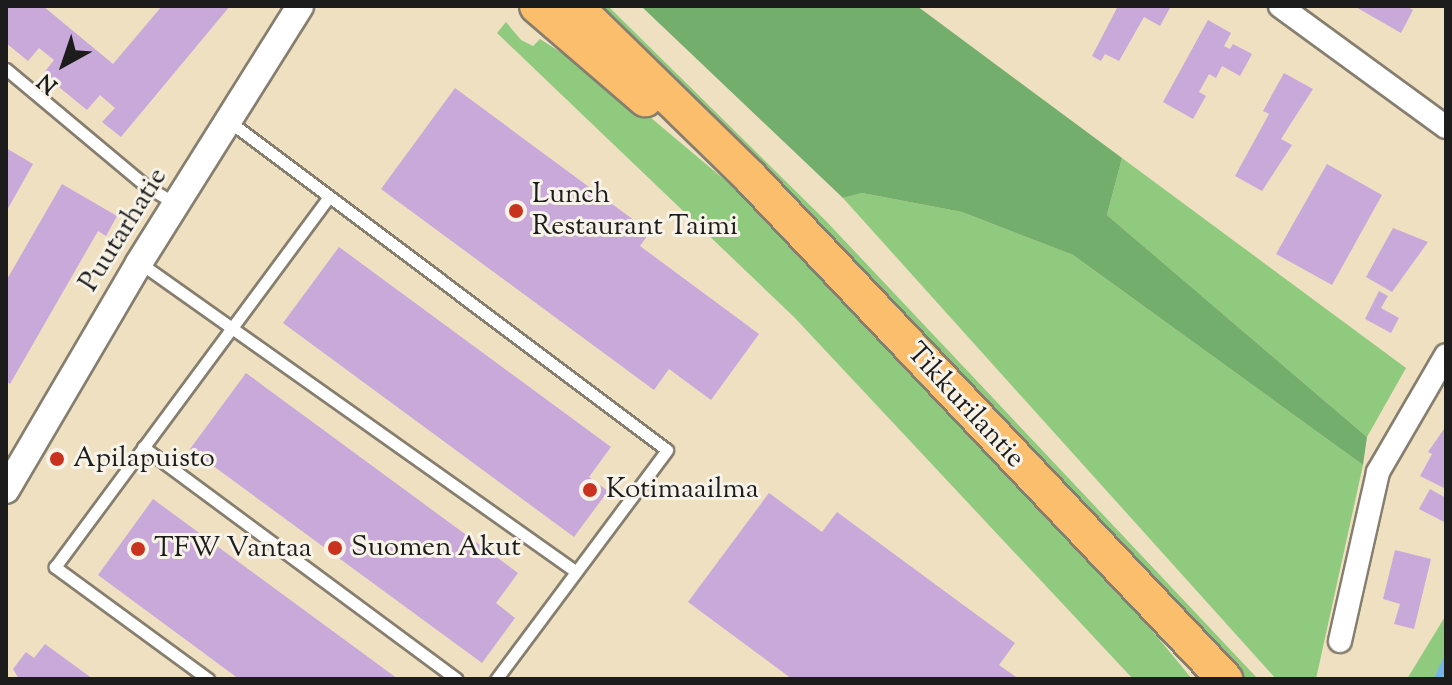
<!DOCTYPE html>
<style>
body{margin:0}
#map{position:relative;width:1452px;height:685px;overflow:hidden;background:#f0e0c2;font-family:"Sorts Mill Goudy",serif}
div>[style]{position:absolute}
.green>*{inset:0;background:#8fca7e}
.forest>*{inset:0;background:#73ae6d}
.stream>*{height:7px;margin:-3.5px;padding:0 3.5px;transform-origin:3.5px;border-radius:3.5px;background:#74b6e9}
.building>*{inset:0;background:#c9a8da}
.roads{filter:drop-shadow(2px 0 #867e6f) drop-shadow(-2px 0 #867e6f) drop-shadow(0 2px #867e6f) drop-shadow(0 -2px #867e6f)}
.service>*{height:11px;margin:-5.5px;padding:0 5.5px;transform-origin:5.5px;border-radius:5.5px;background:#fff}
.minor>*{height:22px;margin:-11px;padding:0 11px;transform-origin:11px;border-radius:11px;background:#fff}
.tertiary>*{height:26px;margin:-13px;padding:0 13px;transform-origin:13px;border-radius:13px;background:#fff}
.primary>*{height:34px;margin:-17px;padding:0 17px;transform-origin:17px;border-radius:17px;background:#fabe6d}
.dots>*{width:22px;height:22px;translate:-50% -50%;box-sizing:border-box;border:4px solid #f7f3e8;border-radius:50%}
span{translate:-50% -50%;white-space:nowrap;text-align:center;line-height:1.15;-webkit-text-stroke:6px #f7f3e8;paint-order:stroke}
.poi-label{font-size:28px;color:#1c1c1c}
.left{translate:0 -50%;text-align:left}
.street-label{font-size:28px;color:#1c1c1c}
.frame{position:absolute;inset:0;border:8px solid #1c1c1c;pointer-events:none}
.north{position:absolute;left:24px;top:24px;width:80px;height:80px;-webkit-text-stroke:6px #f7f3e8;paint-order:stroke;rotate:220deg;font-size:22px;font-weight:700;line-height:32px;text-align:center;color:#1c1c1c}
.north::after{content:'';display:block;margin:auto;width:28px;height:36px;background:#1c1c1c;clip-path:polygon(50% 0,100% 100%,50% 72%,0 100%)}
</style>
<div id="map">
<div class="green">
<div style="clip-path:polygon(593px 6px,608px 6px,826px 221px,1258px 679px,1242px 679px,1082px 507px)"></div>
<div style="clip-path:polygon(506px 22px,521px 40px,533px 46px,540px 39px,612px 85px,751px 202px,1141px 617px,1192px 679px,1133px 679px,794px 317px,497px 33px)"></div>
<div style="clip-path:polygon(1122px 158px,1406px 368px,1367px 437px,1107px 215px)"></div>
<div style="clip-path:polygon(862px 193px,962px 212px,1073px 255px,1363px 465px,1316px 679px,1276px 679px,843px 198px)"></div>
<div style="clip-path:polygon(1446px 615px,1446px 679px,1407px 679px)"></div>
</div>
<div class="forest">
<div style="clip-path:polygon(641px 6px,917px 6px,1122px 158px,1107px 215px,1367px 437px,1363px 465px,1073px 255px,962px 212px,862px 193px,843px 198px)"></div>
</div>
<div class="stream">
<div style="left:1437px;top:679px;width:22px;rotate:-66deg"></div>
</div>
<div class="building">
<div style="clip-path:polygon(6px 6px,43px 6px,113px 64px,162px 6px,230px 6px,121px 137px,102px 122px,115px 108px,100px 95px,87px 110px,43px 74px,54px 60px,39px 48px,28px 61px,6px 43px)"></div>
<div style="clip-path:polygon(1118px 6px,1171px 6px,1160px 26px,1144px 17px,1119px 61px,1105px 54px,1101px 61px,1092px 56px)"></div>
<div style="clip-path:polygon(1354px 6px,1406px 6px,1413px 10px,1401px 33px)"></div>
<div style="clip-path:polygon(1208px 20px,1231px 33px,1224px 46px,1230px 49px,1233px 44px,1252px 54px,1240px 76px,1222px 66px,1216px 78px,1209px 74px,1199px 92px,1206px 96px,1193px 119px,1163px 102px)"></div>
<div style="clip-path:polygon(1284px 73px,1313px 89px,1281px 139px,1292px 145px,1262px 191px,1235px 176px,1269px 114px,1263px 111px)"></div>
<div style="clip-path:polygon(455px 88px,650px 232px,640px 246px,759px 334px,711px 400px,669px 369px,654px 390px,381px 189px)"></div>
<div style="clip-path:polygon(6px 148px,33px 164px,6px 212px)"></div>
<div style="clip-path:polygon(1327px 164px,1382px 195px,1332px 285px,1276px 254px)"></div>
<div style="clip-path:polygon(62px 184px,117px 216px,106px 236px,98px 231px,10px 384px,6px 381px,6px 281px)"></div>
<div style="clip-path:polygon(1393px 228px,1428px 242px,1392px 292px,1366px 277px)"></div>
<div style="clip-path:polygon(339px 247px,611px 447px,589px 477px,608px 491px,574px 537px,283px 323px)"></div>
<div style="clip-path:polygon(1379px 291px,1388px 296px,1381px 308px,1399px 318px,1391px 333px,1365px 319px)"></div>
<div style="clip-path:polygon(246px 373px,518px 573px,496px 603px,515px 618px,482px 663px,190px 449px)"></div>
<div style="clip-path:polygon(1446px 426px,1446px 489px,1420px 476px,1432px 454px,1428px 452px)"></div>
<div style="clip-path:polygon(1430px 489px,1446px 498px,1446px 523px,1419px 509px)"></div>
<div style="clip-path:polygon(769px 493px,822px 532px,837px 512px,1015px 643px,999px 665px,1019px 679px,792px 679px,688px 602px)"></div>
<div style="clip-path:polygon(153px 499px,398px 679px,239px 679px,98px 575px)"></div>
<div style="clip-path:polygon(1395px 550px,1431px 559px,1414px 629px,1394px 624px,1400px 604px,1383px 599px)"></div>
<div style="clip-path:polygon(45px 644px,93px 679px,19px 679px,13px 669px,26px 652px,34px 658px)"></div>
</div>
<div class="roads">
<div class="service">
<div style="left:6px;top:69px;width:182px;rotate:39.9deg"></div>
<div style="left:146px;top:186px;width:35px;rotate:31deg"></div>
<div style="left:230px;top:122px;width:546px;rotate:36.89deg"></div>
<div style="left:667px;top:450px;width:286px;rotate:126.7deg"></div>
<div style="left:140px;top:263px;width:533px;rotate:35.3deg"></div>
<div style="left:143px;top:447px;width:390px;rotate:36.5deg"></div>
<div style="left:208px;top:679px;width:190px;rotate:-143.8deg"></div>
<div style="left:55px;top:567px;width:460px;rotate:-53.5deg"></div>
</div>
<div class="minor">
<div style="left:1280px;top:6px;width:205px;rotate:36.1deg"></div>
<div style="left:1340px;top:641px;width:173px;rotate:-77.3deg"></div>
<div style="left:1378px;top:472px;width:135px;rotate:-59.8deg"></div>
</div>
<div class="tertiary">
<div style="left:6px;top:490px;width:263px;rotate:-59.6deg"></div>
<div style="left:139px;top:263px;width:303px;rotate:-57.9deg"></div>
</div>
<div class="primary">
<div style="left:537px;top:6px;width:143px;rotate:40.7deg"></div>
<div style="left:575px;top:6px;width:246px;rotate:44.3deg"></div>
<div style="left:751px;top:178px;width:690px;rotate:46.59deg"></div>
</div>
</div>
<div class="dots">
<div style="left:516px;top:211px;background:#c8321e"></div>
<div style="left:57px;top:459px;background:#c8321e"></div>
<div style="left:590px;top:490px;background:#c8321e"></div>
<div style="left:335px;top:548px;background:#c8321e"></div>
<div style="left:138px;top:549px;background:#c8321e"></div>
</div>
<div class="poi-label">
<span class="left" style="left:532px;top:211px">Lunch<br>Restaurant Taimi</span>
<span class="left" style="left:73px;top:459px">Apilapuisto</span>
<span class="left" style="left:606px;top:490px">Kotimaailma</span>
<span class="left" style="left:351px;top:548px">Suomen Akut</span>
<span class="left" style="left:154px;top:549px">TFW Vantaa</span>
</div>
<div class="street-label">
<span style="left:124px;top:230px;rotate:-58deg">Puutarhatie</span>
<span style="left:965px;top:406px;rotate:47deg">Tikkurilantie</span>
</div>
<div class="frame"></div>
<div class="north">N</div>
</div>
